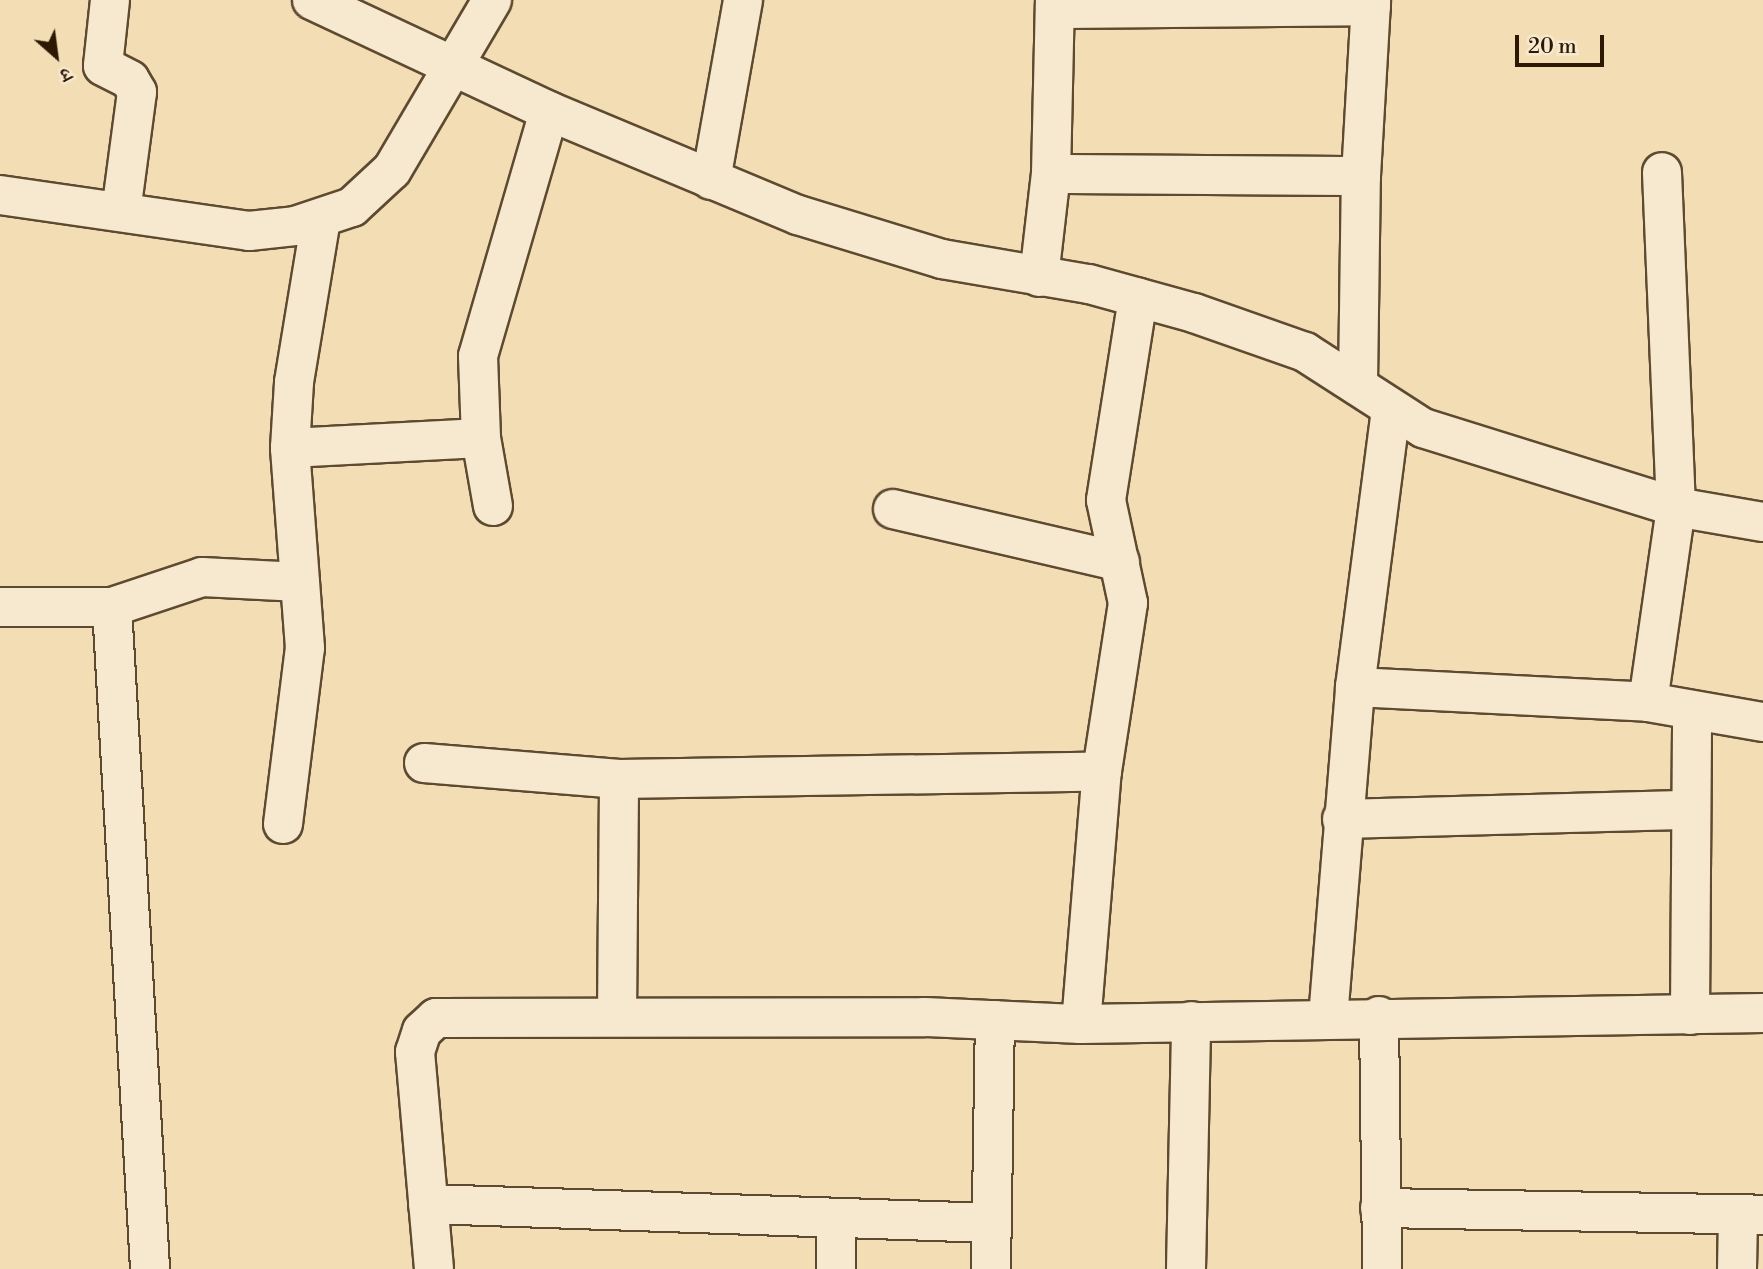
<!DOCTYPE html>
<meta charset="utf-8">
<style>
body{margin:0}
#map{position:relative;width:1763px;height:1269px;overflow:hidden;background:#f2ddb5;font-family:"Libre Bodoni","Noto Serif Devanagari",serif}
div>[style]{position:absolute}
.roads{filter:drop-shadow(2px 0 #5e4a30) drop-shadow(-2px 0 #5e4a30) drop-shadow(0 2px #5e4a30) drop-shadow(0 -2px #5e4a30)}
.minor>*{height:38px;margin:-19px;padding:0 19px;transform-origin:19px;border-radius:19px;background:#f7e9cf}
span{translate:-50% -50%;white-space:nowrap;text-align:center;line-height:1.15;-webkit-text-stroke:5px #f7e9cf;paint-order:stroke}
.north{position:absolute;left:21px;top:21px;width:70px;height:70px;-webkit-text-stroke:5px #f7e9cf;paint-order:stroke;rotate:152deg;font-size:19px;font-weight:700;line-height:28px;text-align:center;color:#2d1903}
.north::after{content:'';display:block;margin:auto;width:24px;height:32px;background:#2d1903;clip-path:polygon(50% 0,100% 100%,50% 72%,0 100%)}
.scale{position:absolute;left:1515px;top:35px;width:89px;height:32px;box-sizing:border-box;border:4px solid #2d1903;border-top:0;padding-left:9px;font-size:21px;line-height:24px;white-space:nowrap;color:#2d1903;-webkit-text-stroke:5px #f7e9cf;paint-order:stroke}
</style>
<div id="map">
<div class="roads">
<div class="minor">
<div style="left:110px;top:0;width:66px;rotate:96.1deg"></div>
<div style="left:103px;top:66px;width:30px;rotate:27deg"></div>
<div style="left:130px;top:80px;width:14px;rotate:60deg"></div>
<div style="left:137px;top:92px;width:121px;rotate:97.6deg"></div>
<div style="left:312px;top:0;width:262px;rotate:25.1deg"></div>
<div style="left:549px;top:111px;width:270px;rotate:22.7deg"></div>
<div style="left:798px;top:215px;width:151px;rotate:17deg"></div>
<div style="left:942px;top:259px;width:149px;rotate:9.7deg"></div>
<div style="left:1089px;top:284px;width:109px;rotate:15.4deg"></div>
<div style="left:1194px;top:313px;width:118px;rotate:19.4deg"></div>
<div style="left:1305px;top:352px;width:140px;rotate:32.8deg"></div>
<div style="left:1423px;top:428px;width:265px;rotate:17.3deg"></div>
<div style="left:1676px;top:507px;width:88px;rotate:9.8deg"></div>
<div style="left:1055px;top:9px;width:316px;rotate:-0.5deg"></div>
<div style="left:1051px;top:174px;width:310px;rotate:0.4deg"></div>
<div style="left:711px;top:180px;width:183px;rotate:-79.9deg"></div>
<div style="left:0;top:195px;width:252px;rotate:8.2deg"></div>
<div style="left:249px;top:231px;width:46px;rotate:-6.2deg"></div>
<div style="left:295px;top:226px;width:60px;rotate:-18.4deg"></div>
<div style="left:352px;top:207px;width:54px;rotate:-42.8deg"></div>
<div style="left:392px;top:170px;width:197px;rotate:-59.5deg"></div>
<div style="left:1039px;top:277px;width:104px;rotate:-83.4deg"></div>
<div style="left:1051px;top:174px;width:174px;rotate:-88.7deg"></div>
<div style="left:1358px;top:383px;width:207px;rotate:-89.2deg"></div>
<div style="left:1361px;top:176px;width:176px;rotate:-86.7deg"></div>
<div style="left:290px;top:448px;width:191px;rotate:-3deg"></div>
<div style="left:493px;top:506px;width:69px;rotate:-100deg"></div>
<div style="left:481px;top:438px;width:82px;rotate:-92.1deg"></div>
<div style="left:478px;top:356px;width:255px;rotate:-73.8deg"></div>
<div style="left:893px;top:509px;width:233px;rotate:13.1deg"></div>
<div style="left:0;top:607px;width:112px"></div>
<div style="left:112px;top:607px;width:95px;rotate:-18.4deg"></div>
<div style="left:202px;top:577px;width:98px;rotate:2.9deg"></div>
<div style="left:112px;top:607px;width:663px;rotate:86.71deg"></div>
<div style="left:1355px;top:687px;width:293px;rotate:2.9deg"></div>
<div style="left:1648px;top:702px;width:117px;rotate:9.9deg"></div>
<div style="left:1648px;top:702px;width:197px;rotate:-81.8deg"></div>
<div style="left:1676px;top:507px;width:335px;rotate:-92.4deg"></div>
<div style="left:424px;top:763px;width:196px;rotate:4.7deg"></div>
<div style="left:619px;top:779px;width:483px;rotate:-0.9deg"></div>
<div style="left:1342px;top:819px;width:349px;rotate:-1.5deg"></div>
<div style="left:283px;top:824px;width:177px;rotate:-82.9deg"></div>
<div style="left:305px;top:648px;width:201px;rotate:-94.3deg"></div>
<div style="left:290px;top:448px;width:66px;rotate:-86.5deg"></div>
<div style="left:294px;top:382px;width:165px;rotate:-80.6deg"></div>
<div style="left:1690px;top:1015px;width:303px;rotate:-89.6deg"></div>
<div style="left:617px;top:1016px;width:237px;rotate:-89.5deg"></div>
<div style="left:1379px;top:1016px;width:253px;rotate:89.3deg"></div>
<div style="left:1328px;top:1018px;width:332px;rotate:-85.3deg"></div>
<div style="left:1355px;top:687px;width:279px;rotate:-82.6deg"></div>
<div style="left:1081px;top:1024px;width:254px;rotate:-85.3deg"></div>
<div style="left:1102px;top:771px;width:170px;rotate:-81.2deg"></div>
<div style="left:1128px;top:603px;width:105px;rotate:-102.1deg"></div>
<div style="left:1106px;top:500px;width:205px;rotate:-81deg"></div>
<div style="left:428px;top:1204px;width:564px;rotate:1.93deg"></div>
<div style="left:1380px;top:1208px;width:383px;rotate:1deg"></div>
<div style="left:434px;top:1269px;width:218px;rotate:-95deg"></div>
<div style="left:415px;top:1052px;width:22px;rotate:-72deg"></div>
<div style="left:422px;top:1031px;width:19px;rotate:-43deg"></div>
<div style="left:436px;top:1018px;width:488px;rotate:-0.1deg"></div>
<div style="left:924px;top:1017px;width:157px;rotate:2.6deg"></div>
<div style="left:1081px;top:1024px;width:682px;rotate:-0.92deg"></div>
<div style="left:836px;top:1269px;width:48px;rotate:-90deg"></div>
<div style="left:991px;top:1269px;width:249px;rotate:-89.1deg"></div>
<div style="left:1186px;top:1269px;width:248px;rotate:-88.8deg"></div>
<div style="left:1737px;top:1269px;width:54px;rotate:-88.9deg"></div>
</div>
</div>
<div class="north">उ</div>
<div class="scale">20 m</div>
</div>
